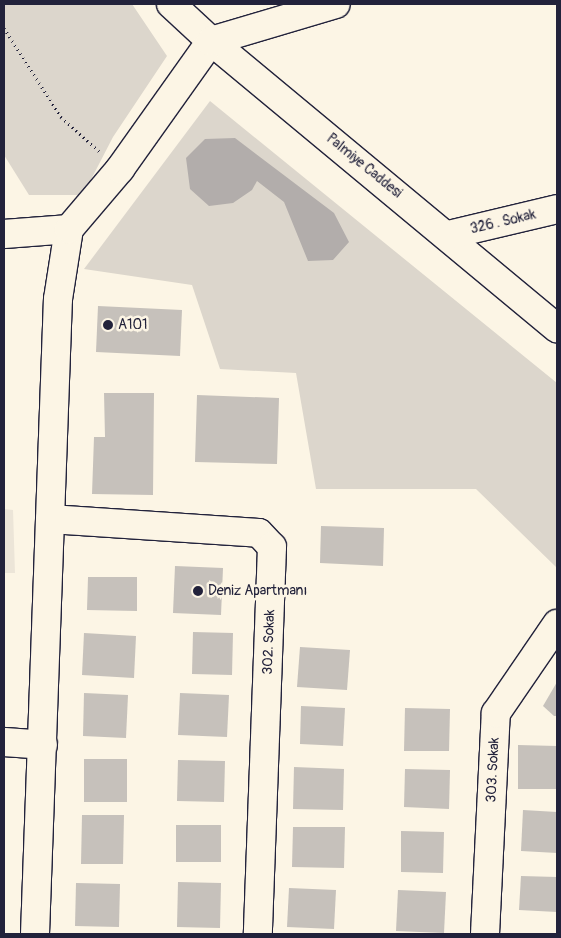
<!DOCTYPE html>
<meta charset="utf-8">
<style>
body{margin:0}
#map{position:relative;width:561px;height:938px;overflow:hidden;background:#fcf5e5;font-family:Pangolin,sans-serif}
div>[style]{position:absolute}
.built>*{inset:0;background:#ece5d8}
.green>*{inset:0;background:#dcd6cc}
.water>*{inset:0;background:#b2adab}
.building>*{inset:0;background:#c6c1bb}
.path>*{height:3px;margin-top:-1.5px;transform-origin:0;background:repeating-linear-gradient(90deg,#22223b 0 1px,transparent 0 5px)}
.roads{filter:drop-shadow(1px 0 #22223b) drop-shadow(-1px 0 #22223b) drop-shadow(0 1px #22223b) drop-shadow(0 -1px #22223b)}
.minor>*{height:28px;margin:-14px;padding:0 14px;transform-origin:14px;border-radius:14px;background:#fcf5e5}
.dots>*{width:14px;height:14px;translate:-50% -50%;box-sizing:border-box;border:2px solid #fcf5e5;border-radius:50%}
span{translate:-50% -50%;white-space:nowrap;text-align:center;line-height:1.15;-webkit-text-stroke:5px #fcf5e5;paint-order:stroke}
.street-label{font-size:14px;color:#22223b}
.poi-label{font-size:14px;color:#22223b}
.left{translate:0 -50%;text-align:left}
.frame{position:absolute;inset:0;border:5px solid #22223b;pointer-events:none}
</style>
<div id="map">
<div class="built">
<div style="clip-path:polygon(4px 509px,13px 510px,15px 573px,4px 573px)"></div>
</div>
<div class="green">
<div style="clip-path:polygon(4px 4px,132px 4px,167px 56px,113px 137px,83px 195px,29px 195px,4px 155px)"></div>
<div style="clip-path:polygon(210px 101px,557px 383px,556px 567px,476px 489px,316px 489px,296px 373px,220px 369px,192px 285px,84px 269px)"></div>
</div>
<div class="water">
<div style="clip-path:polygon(235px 138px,334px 213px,349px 242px,333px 260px,308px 261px,284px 202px,257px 181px,252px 190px,233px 203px,209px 206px,190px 189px,186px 158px,205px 139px)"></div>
</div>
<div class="building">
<div style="clip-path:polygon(98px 306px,182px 310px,180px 356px,96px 352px)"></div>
<div style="clip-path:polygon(104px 393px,154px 393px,153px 495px,92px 494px,94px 437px,105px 437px)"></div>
<div style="clip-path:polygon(197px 395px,279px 398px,277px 464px,195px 462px)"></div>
<div style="clip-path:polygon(321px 526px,384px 528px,383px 566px,320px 563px)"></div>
<div style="clip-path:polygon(175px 566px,223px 568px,221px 615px,173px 613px)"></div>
<div style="clip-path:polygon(88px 577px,137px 577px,137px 611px,87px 610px)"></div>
<div style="clip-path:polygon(193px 632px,233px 633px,232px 675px,192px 674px)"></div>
<div style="clip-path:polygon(84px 633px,136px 636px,134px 678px,82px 675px)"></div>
<div style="clip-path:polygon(300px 647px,350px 650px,347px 690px,297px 687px)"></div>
<div style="clip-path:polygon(557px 682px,557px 716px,554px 716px,543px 706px)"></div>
<div style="clip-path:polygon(84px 693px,128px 695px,126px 738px,83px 736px)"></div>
<div style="clip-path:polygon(180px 693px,229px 695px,227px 737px,178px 735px)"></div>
<div style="clip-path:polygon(301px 706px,345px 708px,343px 746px,300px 744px)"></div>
<div style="clip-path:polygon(405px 708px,450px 709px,449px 751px,404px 751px)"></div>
<div style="clip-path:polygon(518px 745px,557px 746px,557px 789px,518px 789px)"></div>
<div style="clip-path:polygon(84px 759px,127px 759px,127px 802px,84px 802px)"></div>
<div style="clip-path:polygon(178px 760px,225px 761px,224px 802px,177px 801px)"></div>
<div style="clip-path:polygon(294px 767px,344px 769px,343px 810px,293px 809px)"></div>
<div style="clip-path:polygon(405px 769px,450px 770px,449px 809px,404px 807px)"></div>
<div style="clip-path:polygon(523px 810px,557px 812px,557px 853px,521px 851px)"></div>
<div style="clip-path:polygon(82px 815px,124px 815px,123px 864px,81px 864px)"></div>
<div style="clip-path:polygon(176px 825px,221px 825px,221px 862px,176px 862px)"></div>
<div style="clip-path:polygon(293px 827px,345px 827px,344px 868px,292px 867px)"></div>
<div style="clip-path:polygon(401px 831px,444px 832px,443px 873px,401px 872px)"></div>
<div style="clip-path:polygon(521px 876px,557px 877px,557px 912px,519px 910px)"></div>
<div style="clip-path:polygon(178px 882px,221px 883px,220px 928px,177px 927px)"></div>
<div style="clip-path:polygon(76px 883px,120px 884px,119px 927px,75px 926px)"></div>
<div style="clip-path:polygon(289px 888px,336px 890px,334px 929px,287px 927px)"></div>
<div style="clip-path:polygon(398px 890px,446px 892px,444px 933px,396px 931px)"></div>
</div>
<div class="path">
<div style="left:4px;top:28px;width:106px;rotate:57.4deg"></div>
<div style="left:61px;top:117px;width:54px;rotate:42deg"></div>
</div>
<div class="roads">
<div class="minor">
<div style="left:171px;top:4px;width:54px;rotate:42.8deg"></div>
<div style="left:211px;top:41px;width:450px;rotate:39.7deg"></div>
<div style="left:4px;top:234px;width:65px;rotate:-4.4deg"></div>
<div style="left:448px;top:235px;width:112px;rotate:-13.4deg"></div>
<div style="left:50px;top:519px;width:209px;rotate:3.8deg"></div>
<div style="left:259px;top:533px;width:19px;rotate:47deg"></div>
<div style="left:272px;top:547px;width:387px;rotate:92.1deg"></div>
<div style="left:4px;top:742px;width:39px;rotate:4deg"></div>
<div style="left:35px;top:934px;width:635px;rotate:-87.93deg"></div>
<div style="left:58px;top:299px;width:71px;rotate:-81.1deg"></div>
<div style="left:69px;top:229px;width:79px;rotate:-49.6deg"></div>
<div style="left:120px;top:169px;width:157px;rotate:-54.6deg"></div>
<div style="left:211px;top:41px;width:130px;rotate:-16.5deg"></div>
<div style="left:485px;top:934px;width:221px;rotate:-87.2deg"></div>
<div style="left:496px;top:713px;width:108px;rotate:-55.6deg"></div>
</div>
</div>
<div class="dots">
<div style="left:108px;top:325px;background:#22223b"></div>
<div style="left:198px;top:591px;background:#22223b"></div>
</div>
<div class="street-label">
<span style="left:364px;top:166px;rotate:39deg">Palmiye Caddesi</span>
<span style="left:503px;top:222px;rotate:-13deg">326 . Sokak</span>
<span style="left:269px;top:642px;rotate:-88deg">302. Sokak</span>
<span style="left:493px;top:770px;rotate:-87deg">303. Sokak</span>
</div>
<div class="poi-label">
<span class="left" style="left:118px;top:325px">A101</span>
<span class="left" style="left:208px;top:591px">Deniz Apartmanı</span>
</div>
<div class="frame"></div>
</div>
